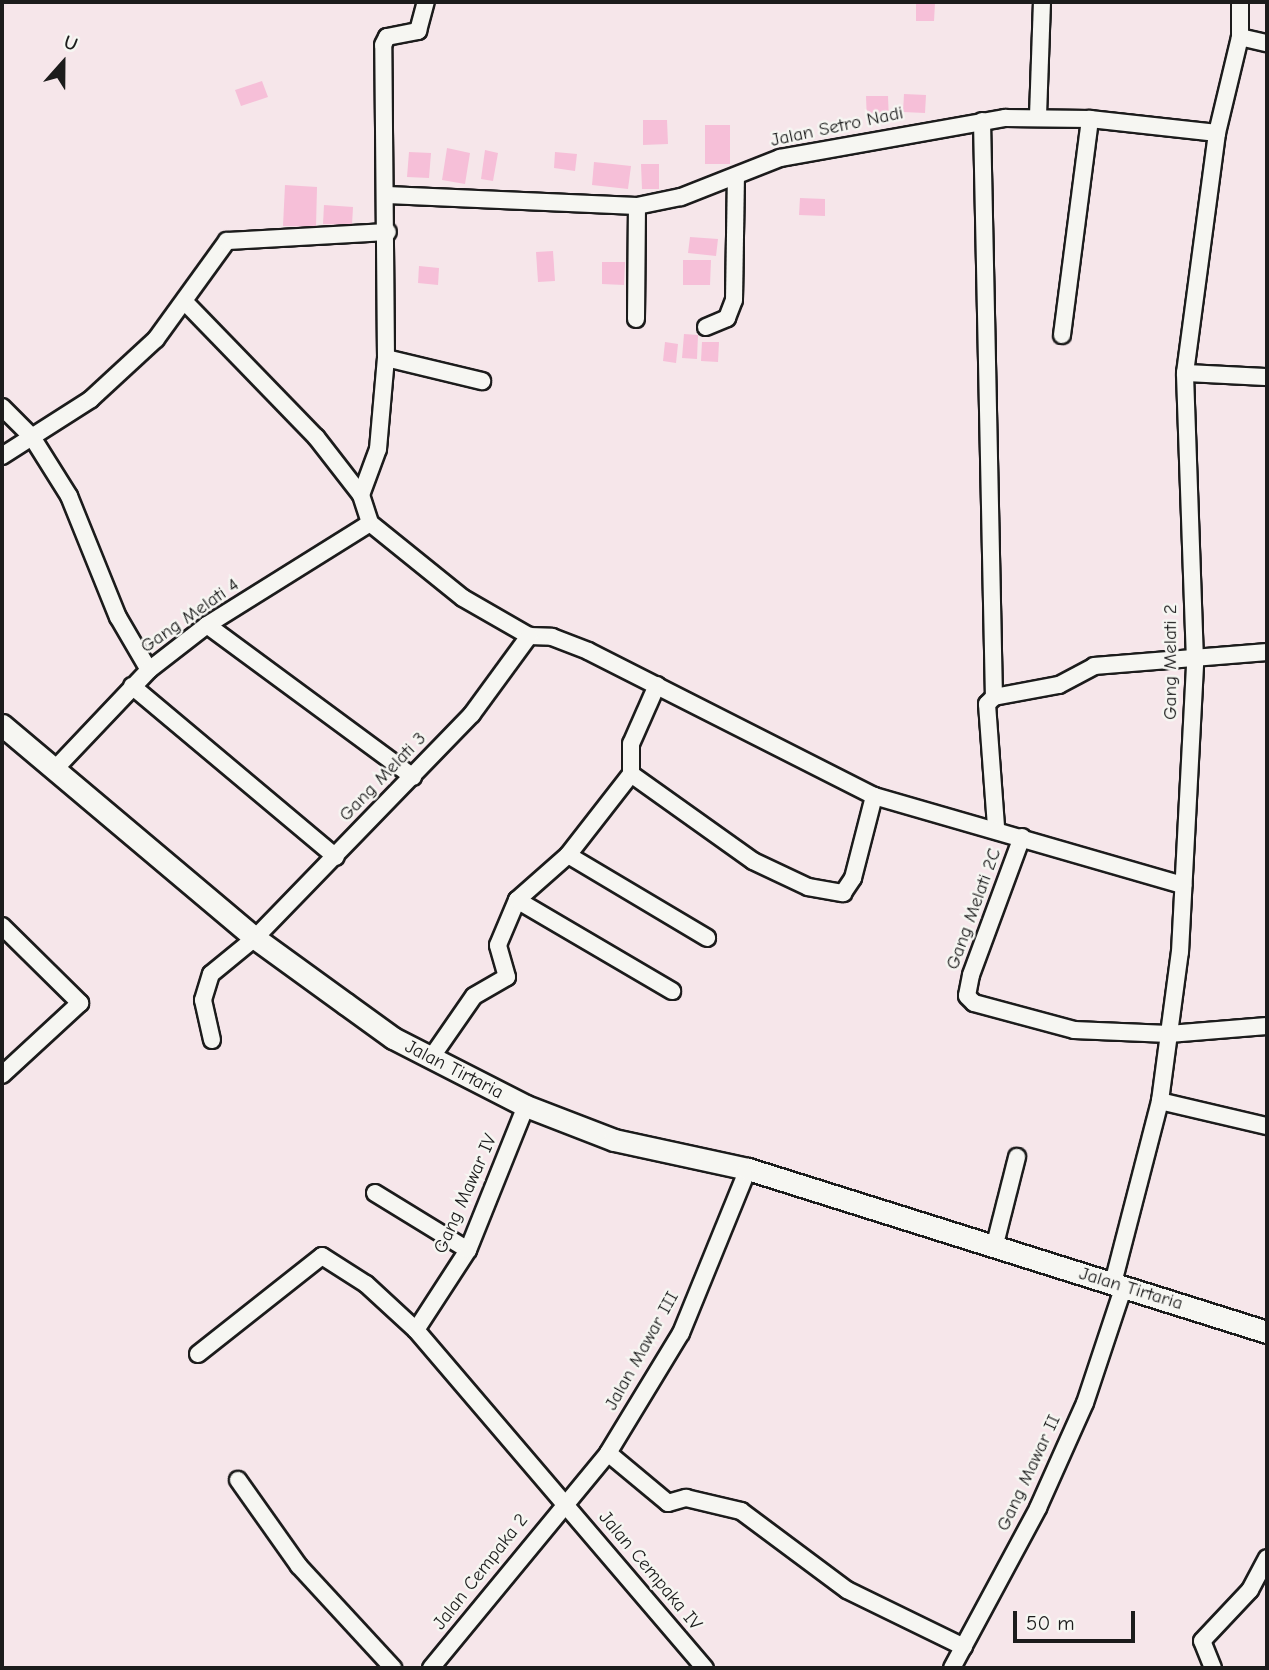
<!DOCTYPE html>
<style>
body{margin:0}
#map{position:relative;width:1269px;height:1670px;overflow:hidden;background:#f6e6ea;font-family:"Comic Neue",sans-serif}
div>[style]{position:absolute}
.building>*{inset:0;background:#f6bfd8}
.roads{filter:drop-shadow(2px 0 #1c1c1c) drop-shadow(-2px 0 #1c1c1c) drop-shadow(0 2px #1c1c1c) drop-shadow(0 -2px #1c1c1c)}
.minor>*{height:16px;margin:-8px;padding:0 8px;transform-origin:8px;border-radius:8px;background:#f6f6f2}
.tertiary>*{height:21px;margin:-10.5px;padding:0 10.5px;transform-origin:10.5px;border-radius:10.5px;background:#f6f6f2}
span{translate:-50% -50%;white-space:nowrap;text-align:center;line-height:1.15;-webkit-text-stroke:5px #f6f6f2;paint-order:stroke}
.street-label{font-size:19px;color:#1c1c1c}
.frame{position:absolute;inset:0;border:4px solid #1c1c1c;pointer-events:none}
.north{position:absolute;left:28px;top:28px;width:70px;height:70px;-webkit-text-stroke:5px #f6f6f2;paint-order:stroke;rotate:21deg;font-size:19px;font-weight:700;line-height:28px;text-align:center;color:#1c1c1c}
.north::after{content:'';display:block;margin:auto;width:24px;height:32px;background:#1c1c1c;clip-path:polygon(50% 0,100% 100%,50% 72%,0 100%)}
.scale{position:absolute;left:1013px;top:1611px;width:122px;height:32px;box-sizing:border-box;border:4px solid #1c1c1c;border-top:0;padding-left:9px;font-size:21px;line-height:24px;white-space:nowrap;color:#1c1c1c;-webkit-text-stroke:5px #f6f6f2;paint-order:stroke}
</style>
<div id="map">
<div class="building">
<div style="clip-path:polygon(916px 3px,935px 3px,934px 21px,916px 21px)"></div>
<div style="clip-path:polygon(262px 81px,268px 97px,241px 106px,235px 90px)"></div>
<div style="clip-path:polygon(904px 94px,926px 95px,925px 113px,903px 112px)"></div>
<div style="clip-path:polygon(866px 96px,888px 96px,889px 122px,867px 123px)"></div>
<div style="clip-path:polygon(643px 120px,667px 120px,668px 144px,643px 145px)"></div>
<div style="clip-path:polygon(705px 125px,730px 125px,730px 164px,705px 164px)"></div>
<div style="clip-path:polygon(447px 148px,470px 153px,465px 184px,442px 180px)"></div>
<div style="clip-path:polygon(485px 150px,498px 153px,493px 181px,481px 179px)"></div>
<div style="clip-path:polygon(409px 152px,431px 153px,429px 178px,407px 177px)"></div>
<div style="clip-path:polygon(555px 152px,577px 154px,575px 171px,554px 168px)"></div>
<div style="clip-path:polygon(594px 162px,631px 166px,628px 189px,592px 185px)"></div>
<div style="clip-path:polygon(641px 164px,659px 164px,659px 189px,642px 189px)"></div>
<div style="clip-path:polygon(285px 185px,317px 187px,316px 227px,283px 226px)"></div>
<div style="clip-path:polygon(800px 198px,825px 199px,825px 216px,799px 215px)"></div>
<div style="clip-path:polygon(324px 205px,353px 207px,352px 225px,323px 224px)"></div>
<div style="clip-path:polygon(690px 237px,718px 239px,716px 256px,688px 253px)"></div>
<div style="clip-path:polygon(553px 251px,555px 281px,538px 282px,536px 252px)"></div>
<div style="clip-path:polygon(683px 260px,711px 260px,710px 285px,683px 285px)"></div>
<div style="clip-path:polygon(602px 262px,625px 262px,624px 285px,602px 284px)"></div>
<div style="clip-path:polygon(419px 266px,439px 268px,438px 285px,418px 283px)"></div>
<div style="clip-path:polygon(684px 334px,698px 335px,697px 359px,682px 358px)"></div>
<div style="clip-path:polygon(665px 342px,678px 344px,676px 363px,663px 361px)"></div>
<div style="clip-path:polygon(702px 342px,719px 342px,718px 362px,701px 361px)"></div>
</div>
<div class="roads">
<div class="minor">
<div style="left:1240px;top:37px;width:28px;rotate:13deg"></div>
<div style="left:1038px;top:116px;width:114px;rotate:-88deg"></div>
<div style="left:982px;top:121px;width:576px;rotate:88.81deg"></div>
<div style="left:994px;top:697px;width:10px;rotate:135deg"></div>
<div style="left:987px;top:704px;width:124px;rotate:85.8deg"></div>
<div style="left:387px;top:195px;width:250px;rotate:2.5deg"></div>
<div style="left:637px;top:206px;width:45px;rotate:-11.6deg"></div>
<div style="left:681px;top:197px;width:106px;rotate:-21.5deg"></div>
<div style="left:780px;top:158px;width:229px;rotate:-10.1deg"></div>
<div style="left:1005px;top:118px;width:85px;rotate:0.7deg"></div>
<div style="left:1090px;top:119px;width:128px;rotate:6.3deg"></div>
<div style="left:185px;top:302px;width:188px;rotate:45.9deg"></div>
<div style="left:316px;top:437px;width:73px;rotate:52.2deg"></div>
<div style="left:361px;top:495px;width:29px;rotate:72deg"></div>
<div style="left:370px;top:523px;width:119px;rotate:38.9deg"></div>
<div style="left:463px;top:598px;width:76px;rotate:29.9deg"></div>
<div style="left:529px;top:636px;width:23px;rotate:2deg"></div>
<div style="left:552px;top:637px;width:39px;rotate:21deg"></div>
<div style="left:588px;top:651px;width:321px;rotate:26.9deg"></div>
<div style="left:874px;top:796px;width:322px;rotate:16.1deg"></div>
<div style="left:636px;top:319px;width:113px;rotate:-89.5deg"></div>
<div style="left:706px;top:327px;width:23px;rotate:-23deg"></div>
<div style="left:727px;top:318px;width:19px;rotate:-69deg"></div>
<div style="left:734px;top:300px;width:122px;rotate:-89.1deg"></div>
<div style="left:1062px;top:335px;width:218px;rotate:-82.6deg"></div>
<div style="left:386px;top:358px;width:99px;rotate:13.5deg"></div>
<div style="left:1185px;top:373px;width:82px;rotate:2.8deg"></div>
<div style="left:2px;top:407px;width:42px;rotate:45deg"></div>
<div style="left:32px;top:437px;width:70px;rotate:57.9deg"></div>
<div style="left:69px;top:496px;width:131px;rotate:68deg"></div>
<div style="left:118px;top:617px;width:61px;rotate:59.7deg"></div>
<div style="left:2px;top:456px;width:106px;rotate:-32.6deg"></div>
<div style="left:91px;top:399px;width:88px;rotate:-42.7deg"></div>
<div style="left:156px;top:339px;width:121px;rotate:-54.1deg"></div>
<div style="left:227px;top:241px;width:161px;rotate:-3.2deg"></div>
<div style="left:361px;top:495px;width:49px;rotate:-69.7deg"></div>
<div style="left:378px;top:449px;width:91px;rotate:-85deg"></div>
<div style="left:386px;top:358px;width:313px;rotate:-90.5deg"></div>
<div style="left:383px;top:45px;width:9px;rotate:-63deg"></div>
<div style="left:387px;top:37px;width:32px;rotate:-11deg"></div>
<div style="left:418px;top:31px;width:30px;rotate:-75deg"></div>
<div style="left:207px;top:625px;width:256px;rotate:36.4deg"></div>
<div style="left:657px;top:685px;width:64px;rotate:113.8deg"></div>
<div style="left:631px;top:744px;width:30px;rotate:90deg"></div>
<div style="left:631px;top:774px;width:150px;rotate:35.5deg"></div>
<div style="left:753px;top:861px;width:61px;rotate:25.3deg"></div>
<div style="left:808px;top:887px;width:36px;rotate:10deg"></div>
<div style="left:843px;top:893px;width:18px;rotate:-56deg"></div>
<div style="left:853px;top:878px;width:85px;rotate:-75.6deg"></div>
<div style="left:132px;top:686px;width:266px;rotate:40deg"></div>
<div style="left:994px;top:697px;width:66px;rotate:-10.5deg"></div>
<div style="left:1059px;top:685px;width:40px;rotate:-28deg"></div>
<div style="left:1094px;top:666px;width:174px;rotate:-4.6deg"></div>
<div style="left:55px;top:769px;width:137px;rotate:-46.5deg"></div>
<div style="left:149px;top:670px;width:73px;rotate:-37.8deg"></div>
<div style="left:207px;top:625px;width:192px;rotate:-32deg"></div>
<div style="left:1022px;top:837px;width:147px;rotate:110.3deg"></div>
<div style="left:971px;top:975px;width:21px;rotate:101deg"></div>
<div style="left:967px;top:996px;width:10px;rotate:45deg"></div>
<div style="left:974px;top:1003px;width:104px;rotate:15.1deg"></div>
<div style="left:1074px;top:1030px;width:95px;rotate:2.4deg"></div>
<div style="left:1169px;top:1034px;width:98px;rotate:-4.7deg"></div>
<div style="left:568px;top:855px;width:162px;rotate:30.8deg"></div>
<div style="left:517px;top:900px;width:180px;rotate:30.4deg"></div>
<div style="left:2px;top:926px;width:110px;rotate:44.6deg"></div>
<div style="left:80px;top:1003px;width:106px;rotate:137.3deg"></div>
<div style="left:212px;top:1040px;width:41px;rotate:-102.7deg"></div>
<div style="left:203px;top:1000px;width:27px;rotate:-73deg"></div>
<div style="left:211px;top:974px;width:57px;rotate:-39.3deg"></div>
<div style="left:255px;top:938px;width:312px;rotate:-45.9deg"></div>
<div style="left:472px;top:714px;width:97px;rotate:-53.8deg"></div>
<div style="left:431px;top:1058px;width:75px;rotate:-55.3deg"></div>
<div style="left:474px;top:996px;width:38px;rotate:-30deg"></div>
<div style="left:507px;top:977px;width:33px;rotate:-106deg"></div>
<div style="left:498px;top:945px;width:49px;rotate:-67.1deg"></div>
<div style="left:517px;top:900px;width:68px;rotate:-41.4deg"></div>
<div style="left:568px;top:855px;width:103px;rotate:-52.1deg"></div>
<div style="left:1160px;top:1101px;width:110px;rotate:13.2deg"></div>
<div style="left:375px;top:1193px;width:109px;rotate:31.5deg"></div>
<div style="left:994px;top:1248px;width:94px;rotate:-75.8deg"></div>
<div style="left:1113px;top:1283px;width:188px;rotate:-75.5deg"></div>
<div style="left:1160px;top:1101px;width:150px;rotate:-82.4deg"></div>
<div style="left:1180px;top:952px;width:291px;rotate:-87deg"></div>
<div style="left:1195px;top:661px;width:288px;rotate:-92deg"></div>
<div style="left:1185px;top:373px;width:242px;rotate:-82.4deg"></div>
<div style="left:1217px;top:133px;width:99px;rotate:-76.5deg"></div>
<div style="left:1240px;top:37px;width:35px;rotate:-90deg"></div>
<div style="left:416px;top:1330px;width:95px;rotate:-57deg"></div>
<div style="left:468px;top:1250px;width:155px;rotate:-68.1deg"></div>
<div style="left:198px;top:1354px;width:158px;rotate:-38.3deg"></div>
<div style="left:322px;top:1256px;width:52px;rotate:32.5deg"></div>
<div style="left:366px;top:1284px;width:68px;rotate:42.6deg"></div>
<div style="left:416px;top:1330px;width:445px;rotate:49.5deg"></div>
<div style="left:608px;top:1453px;width:78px;rotate:39.8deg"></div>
<div style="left:668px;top:1503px;width:19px;rotate:-16deg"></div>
<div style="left:686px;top:1498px;width:57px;rotate:13.3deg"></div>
<div style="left:741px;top:1511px;width:132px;rotate:36.7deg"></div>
<div style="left:847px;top:1590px;width:130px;rotate:26deg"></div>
<div style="left:238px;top:1480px;width:105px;rotate:54.7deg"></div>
<div style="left:299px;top:1566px;width:139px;rotate:47.3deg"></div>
<div style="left:431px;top:1668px;width:278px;rotate:-50.5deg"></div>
<div style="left:608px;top:1453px;width:140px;rotate:-58.7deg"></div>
<div style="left:681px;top:1333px;width:177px;rotate:-67.8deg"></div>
<div style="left:952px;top:1668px;width:182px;rotate:-61.7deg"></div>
<div style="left:1038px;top:1508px;width:115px;rotate:-65.9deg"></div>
<div style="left:1085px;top:1403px;width:123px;rotate:-71.6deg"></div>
<div style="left:1213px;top:1668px;width:29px;rotate:-112deg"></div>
<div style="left:1202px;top:1641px;width:70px;rotate:-46.7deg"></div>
<div style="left:1250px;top:1590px;width:36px;rotate:-62deg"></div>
</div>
<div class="tertiary">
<div style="left:2px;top:725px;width:331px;rotate:40.1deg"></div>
<div style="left:255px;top:938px;width:112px;rotate:36deg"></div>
<div style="left:346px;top:1004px;width:58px;rotate:35.9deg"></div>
<div style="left:393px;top:1038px;width:149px;rotate:27.1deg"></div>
<div style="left:526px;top:1106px;width:94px;rotate:21.1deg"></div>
<div style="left:614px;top:1140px;width:137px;rotate:12.2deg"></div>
<div style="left:748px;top:1169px;width:544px;rotate:17.44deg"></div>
</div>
</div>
<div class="street-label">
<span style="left:837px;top:127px;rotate:-12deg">Jalan Setro Nadi</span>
<span style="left:190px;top:616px;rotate:-35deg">Gang Melati 4</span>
<span style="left:1171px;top:662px;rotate:-90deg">Gang Melati 2</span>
<span style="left:383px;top:777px;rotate:-46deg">Gang Melati 3</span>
<span style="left:974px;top:909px;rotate:-70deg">Gang Melati 2C</span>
<span style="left:454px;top:1070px;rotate:27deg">Jalan Tirtaria</span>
<span style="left:466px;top:1194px;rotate:-66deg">Gang Mawar IV</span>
<span style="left:1131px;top:1289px;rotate:17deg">Jalan Tirtaria</span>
<span style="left:642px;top:1351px;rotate:-61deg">Jalan Mawar III</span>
<span style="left:1029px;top:1473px;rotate:-65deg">Gang Mawar II</span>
<span style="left:650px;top:1571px;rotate:50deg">Jalan Cempaka IV</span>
<span style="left:481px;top:1572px;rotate:-52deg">Jalan Cempaka 2</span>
</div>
<div class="frame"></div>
<div class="north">U</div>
<div class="scale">50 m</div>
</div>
